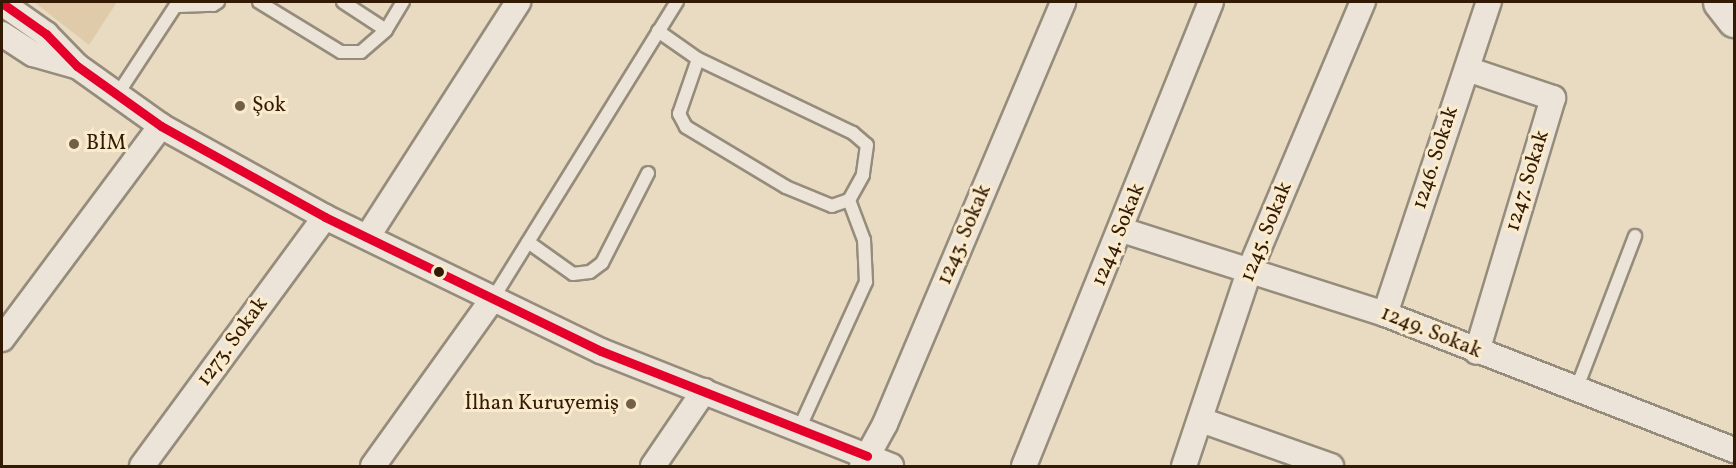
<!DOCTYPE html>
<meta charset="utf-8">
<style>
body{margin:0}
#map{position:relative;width:1736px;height:468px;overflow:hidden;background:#e9dbc2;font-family:Vollkorn,serif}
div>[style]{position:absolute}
.green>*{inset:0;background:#dfcba9}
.roads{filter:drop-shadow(2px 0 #968c7b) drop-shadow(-2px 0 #968c7b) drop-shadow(0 2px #968c7b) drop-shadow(0 -2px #968c7b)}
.lane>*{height:12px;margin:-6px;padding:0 6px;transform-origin:6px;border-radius:6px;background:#ece4d8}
.street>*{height:24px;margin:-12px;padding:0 12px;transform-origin:12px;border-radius:12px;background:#ece4d8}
.secondary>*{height:33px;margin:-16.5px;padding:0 16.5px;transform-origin:16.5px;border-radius:16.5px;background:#ece4d8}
.bus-1>*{height:9px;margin:-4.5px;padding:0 4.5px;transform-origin:4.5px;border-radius:4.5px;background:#e4002b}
.dots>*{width:16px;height:16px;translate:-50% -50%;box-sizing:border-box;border:3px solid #fbebcd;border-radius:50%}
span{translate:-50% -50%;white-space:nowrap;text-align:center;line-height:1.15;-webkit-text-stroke:6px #fbebcd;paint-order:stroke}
.poi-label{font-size:21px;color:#331a05}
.left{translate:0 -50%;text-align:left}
.right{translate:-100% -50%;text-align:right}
.street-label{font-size:21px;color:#331a05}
.frame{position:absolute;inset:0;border:3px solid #331a05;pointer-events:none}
</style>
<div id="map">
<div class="green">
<div style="clip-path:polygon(34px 2px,117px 2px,89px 45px)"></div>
</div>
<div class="roads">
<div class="lane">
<div style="left:259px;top:2px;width:96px;rotate:31.4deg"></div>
<div style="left:341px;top:52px;width:20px"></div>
<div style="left:361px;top:52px;width:33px;rotate:-41deg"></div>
<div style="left:386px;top:30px;width:33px;rotate:-59deg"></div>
<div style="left:343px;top:2px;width:51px;rotate:33.1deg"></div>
<div style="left:178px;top:6px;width:35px;rotate:-2deg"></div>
<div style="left:213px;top:5px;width:6px;rotate:-31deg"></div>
<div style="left:658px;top:31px;width:49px;rotate:35deg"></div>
<div style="left:698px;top:59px;width:172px;rotate:25.5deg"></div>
<div style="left:853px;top:133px;width:18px;rotate:41deg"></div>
<div style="left:867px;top:145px;width:30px;rotate:98deg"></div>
<div style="left:863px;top:175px;width:29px;rotate:119deg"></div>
<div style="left:849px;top:200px;width:18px;rotate:161deg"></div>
<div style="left:832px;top:206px;width:50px;rotate:-157.6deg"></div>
<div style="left:786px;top:187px;width:117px;rotate:-149deg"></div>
<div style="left:686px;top:127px;width:15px;rotate:-118deg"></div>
<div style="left:679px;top:114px;width:58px;rotate:-70.9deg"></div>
<div style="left:117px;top:95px;width:111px;rotate:-56.7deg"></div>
<div style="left:528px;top:242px;width:55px;rotate:35.4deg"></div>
<div style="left:573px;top:274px;width:17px;rotate:-7deg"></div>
<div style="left:590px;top:272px;width:15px;rotate:-37deg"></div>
<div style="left:602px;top:263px;width:101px;rotate:-62.9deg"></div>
<div style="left:492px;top:300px;width:351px;rotate:-58.2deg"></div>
<div style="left:1576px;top:390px;width:165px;rotate:-69deg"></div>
<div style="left:799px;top:429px;width:162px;rotate:-65.5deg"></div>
<div style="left:866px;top:282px;width:42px;rotate:-92.7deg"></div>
<div style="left:864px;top:240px;width:43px;rotate:-110.6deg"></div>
</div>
<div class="street">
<div style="left:2px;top:3px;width:54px;rotate:35.2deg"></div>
<div style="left:46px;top:34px;width:45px;rotate:45.9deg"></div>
<div style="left:77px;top:66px;width:103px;rotate:35.5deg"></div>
<div style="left:161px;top:126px;width:188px;rotate:29deg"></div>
<div style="left:325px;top:217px;width:307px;rotate:25.9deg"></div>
<div style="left:601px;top:351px;width:312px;rotate:21.6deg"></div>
<div style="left:2px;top:34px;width:37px;rotate:33deg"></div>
<div style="left:33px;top:54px;width:44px;rotate:15.9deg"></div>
<div style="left:1467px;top:69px;width:91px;rotate:18.6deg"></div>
<div style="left:1553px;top:98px;width:265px;rotate:106.7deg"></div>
<div style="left:1122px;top:230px;width:276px;rotate:17.7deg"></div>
<div style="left:1385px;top:314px;width:375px;rotate:21.3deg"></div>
<div style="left:368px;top:236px;width:278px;rotate:-57.3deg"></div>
<div style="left:1385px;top:314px;width:329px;rotate:-71.6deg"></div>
<div style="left:2px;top:339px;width:266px;rotate:-53.3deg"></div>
<div style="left:1201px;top:420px;width:138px;rotate:19.5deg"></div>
<div style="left:142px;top:466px;width:309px;rotate:-53.7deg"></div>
<div style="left:373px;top:466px;width:204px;rotate:-54.4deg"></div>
<div style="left:653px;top:466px;width:91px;rotate:-55.8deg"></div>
<div style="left:862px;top:466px;width:48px;rotate:-61.3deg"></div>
<div style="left:885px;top:424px;width:458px;rotate:-67.1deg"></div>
<div style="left:1024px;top:466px;width:500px;rotate:-68.05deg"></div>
<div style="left:1184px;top:466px;width:208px;rotate:-71.5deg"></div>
<div style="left:1250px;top:269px;width:290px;rotate:-67.1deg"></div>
</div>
<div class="secondary">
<div style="left:1720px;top:2px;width:23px;rotate:52deg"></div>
</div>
</div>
<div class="bus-1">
<div style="left:2px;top:3px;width:54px;rotate:35.2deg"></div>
<div style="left:46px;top:34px;width:45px;rotate:45.9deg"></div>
<div style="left:77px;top:66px;width:103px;rotate:35.5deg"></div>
<div style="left:161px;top:126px;width:188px;rotate:29deg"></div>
<div style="left:325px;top:217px;width:307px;rotate:25.9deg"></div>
<div style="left:601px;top:351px;width:286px;rotate:21.5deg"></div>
</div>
<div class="dots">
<div style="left:240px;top:106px;background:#735e47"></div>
<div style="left:74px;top:144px;background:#735e47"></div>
<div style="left:439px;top:272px;background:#331a05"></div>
<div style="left:631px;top:404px;background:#735e47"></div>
</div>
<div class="poi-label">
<span class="left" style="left:252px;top:106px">Şok</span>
<span class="left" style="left:86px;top:144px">BİM</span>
<span class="right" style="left:619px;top:404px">İlhan Kuruyemiş</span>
</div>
<div class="street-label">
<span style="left:1436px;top:158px;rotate:-72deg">1246. Sokak</span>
<span style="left:1528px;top:181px;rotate:-73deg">1247. Sokak</span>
<span style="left:1267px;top:232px;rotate:-68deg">1245. Sokak</span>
<span style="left:965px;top:235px;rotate:-67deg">1243. Sokak</span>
<span style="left:1119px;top:235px;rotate:-68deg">1244. Sokak</span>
<span style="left:1431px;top:333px;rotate:22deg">1249. Sokak</span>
<span style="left:233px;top:342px;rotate:-54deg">1273. Sokak</span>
</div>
<div class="frame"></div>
</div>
